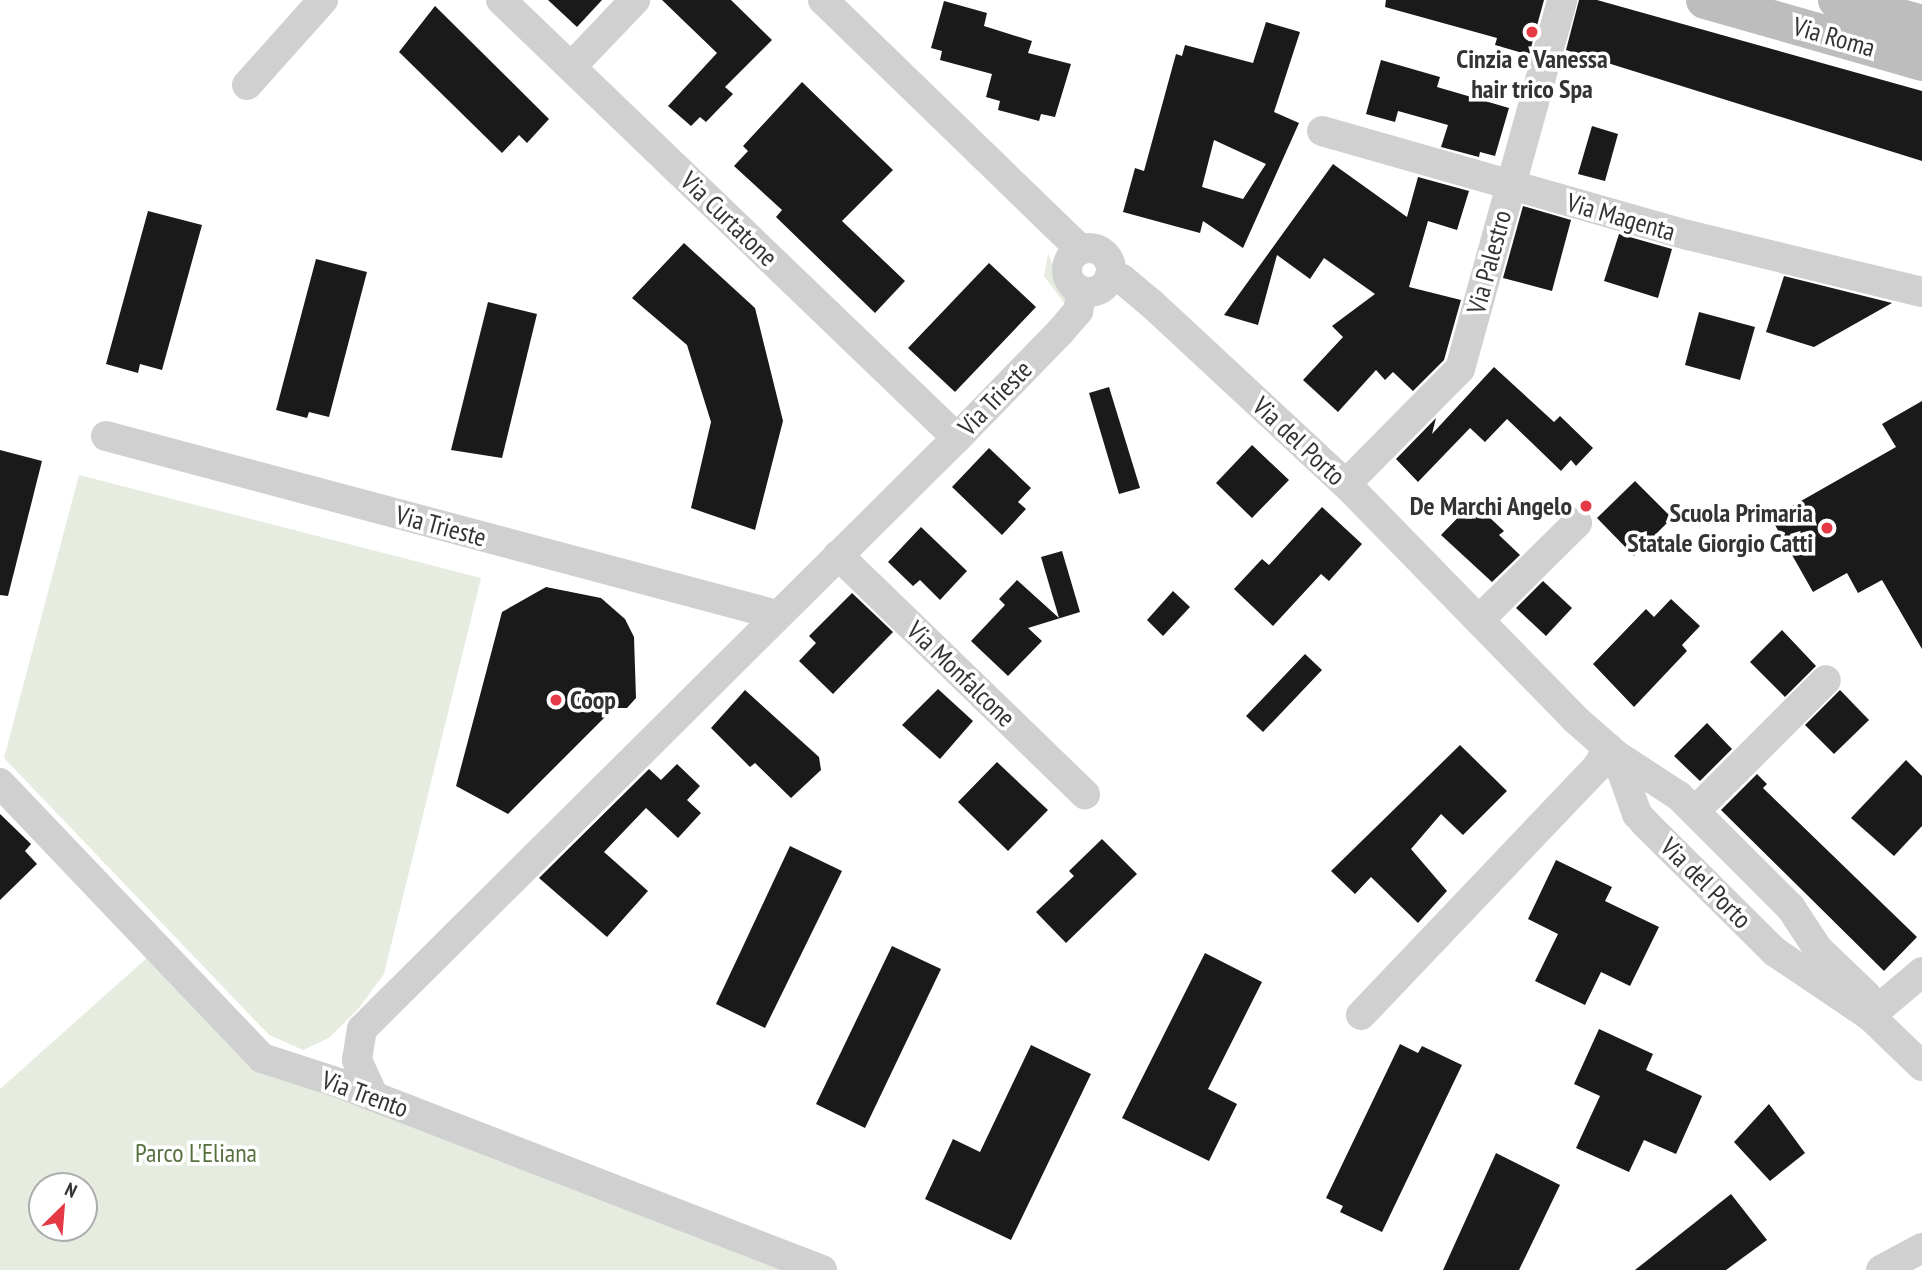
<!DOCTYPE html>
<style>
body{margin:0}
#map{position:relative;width:1922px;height:1270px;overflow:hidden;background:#fff;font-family:"PT Sans Narrow",sans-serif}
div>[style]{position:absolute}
.green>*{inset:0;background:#e6ecdf}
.building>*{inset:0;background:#1a1a1a}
.minor>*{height:30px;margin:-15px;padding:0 15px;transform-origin:15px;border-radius:15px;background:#d0d0d0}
.minor>.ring{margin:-15px;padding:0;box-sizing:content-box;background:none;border:30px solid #d0d0d0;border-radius:50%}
.secondary>*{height:38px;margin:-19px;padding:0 19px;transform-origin:19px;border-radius:19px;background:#bdbdbd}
.dots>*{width:19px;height:19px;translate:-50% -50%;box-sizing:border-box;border:4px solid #fff;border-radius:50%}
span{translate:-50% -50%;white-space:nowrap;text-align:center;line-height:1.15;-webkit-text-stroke:7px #fff;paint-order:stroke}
.street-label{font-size:26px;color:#333}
.poi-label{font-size:26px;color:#333;font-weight:700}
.right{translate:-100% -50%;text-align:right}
.left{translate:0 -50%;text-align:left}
.park-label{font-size:26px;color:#56703f}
.north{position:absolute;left:28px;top:1172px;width:70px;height:70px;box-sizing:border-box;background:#fff;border:2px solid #adadad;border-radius:50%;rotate:25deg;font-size:19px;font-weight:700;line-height:28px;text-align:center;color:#333}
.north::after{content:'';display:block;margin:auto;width:24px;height:32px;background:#e63946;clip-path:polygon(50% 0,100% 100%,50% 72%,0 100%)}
</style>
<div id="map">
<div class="green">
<div style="clip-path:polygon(1048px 253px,1060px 284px,1070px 296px,1067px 307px,1044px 276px)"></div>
<div style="clip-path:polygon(79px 475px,481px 578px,384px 974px,359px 1008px,329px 1038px,303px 1050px,269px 1035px,4px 758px)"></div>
<div style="clip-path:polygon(evenodd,157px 949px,262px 1058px,821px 1270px,0 1270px,0 1089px,157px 949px,42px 1186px,84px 1186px,84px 1228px,42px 1228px,42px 1186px)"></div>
</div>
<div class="building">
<div style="clip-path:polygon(548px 0,602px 0,577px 27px)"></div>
<div style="clip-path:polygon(662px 0,731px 0,772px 40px,725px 87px,733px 94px,706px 122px,700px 117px,691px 126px,668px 106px,717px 53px)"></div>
<div style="clip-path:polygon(1386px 0,1544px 0,1529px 55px,1495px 45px,1497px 38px,1385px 7px)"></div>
<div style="clip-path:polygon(1579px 0,1597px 0,1922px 91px,1922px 161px,1566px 50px)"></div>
<div style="clip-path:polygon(944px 1px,987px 13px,984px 26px,1032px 41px,1028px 53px,1071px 64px,1055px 117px,1041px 114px,1039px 121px,998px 110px,1000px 101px,986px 97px,992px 74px,940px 60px,942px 51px,931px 48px)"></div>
<div style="clip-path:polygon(435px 6px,549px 119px,527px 143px,519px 135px,502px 153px,399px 52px)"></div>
<div style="clip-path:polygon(evenodd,1266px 22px,1300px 32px,1274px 112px,1299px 123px,1243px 248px,1203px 221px,1200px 233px,1123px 212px,1135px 168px,1144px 171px,1176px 54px,1182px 56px,1185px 45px,1253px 63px,1266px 22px,1214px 140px,1266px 164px,1243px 199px,1202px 187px,1214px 140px)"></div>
<div style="clip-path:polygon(1381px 60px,1440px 77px,1437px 87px,1509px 108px,1495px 156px,1480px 152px,1479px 157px,1441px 147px,1448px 125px,1398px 111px,1395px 122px,1366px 114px)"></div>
<div style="clip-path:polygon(802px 82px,893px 170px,842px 221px,905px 281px,875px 313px,776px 217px,782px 210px,734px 166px,748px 151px,743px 146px)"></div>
<div style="clip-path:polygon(1592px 126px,1618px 134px,1605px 181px,1578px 174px)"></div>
<div style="clip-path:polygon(1333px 164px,1407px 217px,1418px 177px,1469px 191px,1457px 230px,1428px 221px,1409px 287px,1461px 300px,1444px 360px,1413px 391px,1393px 372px,1385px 380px,1376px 370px,1338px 412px,1303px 380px,1343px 337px,1332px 326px,1375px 294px,1324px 258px,1310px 279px,1277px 255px,1258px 325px,1224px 315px)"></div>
<div style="clip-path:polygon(1523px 206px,1571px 220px,1552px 291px,1503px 278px)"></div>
<div style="clip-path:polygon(148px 211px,202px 225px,162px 370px,140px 364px,138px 373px,106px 364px)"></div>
<div style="clip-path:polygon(1619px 234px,1672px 249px,1658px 298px,1604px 281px)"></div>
<div style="clip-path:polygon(684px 243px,755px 308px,783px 421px,755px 530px,691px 508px,711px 422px,687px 345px,632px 298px)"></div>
<div style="clip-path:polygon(316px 259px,367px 272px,329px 417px,309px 412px,307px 418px,276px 410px)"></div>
<div style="clip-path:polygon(989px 263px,1036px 307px,955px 392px,908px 348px)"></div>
<div style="clip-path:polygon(1784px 276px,1892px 303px,1814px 347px,1766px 332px)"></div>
<div style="clip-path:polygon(488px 302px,537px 314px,502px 458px,451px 450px)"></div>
<div style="clip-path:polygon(1699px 312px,1755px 327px,1740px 380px,1685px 365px)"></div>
<div style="clip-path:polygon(1494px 367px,1554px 422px,1560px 416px,1593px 448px,1576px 466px,1571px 460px,1561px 471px,1507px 419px,1485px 442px,1470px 428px,1418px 482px,1396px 459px,1436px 418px,1432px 434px)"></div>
<div style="clip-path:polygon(1109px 387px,1140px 488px,1119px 494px,1089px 393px)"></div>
<div style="clip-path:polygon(1922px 401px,1922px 649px,1882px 580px,1858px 593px,1847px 573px,1813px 592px,1771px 518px,1896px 447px,1882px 424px)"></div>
<div style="clip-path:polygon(1252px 445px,1289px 480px,1252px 518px,1216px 483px)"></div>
<div style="clip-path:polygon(989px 448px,1031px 488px,1018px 502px,1026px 509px,1002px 535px,952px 487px)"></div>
<div style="clip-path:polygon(0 450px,42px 461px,8px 596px,0 595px)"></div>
<div style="clip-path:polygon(1635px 481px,1672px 518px,1634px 556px,1597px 518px)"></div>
<div style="clip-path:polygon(1473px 502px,1504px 531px,1499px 535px,1520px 555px,1492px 582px,1441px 535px)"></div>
<div style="clip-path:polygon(1322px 507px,1362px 544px,1329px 581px,1321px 574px,1273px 626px,1234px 589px,1262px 559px,1269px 565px)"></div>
<div style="clip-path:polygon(921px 527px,967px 571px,940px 600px,920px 580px,913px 586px,888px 562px)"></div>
<div style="clip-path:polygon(1062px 551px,1080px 612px,1028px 628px,1042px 641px,1008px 676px,971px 641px,1005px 605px,999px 599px,1017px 580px,1059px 618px,1041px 557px)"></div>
<div style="clip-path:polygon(1543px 581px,1572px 608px,1546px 636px,1516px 608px)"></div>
<div style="clip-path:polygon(546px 587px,601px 598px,625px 619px,634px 637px,636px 698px,627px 708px,614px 708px,508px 814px,456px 786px,502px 612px)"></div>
<div style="clip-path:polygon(1173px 591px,1190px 607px,1163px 636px,1147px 620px)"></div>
<div style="clip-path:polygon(852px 593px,893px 632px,833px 694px,799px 661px,816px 643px,809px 636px)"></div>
<div style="clip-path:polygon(1671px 599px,1700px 626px,1682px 645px,1687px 651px,1634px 707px,1593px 664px,1646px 609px,1654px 617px)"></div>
<div style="clip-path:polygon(1782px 630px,1816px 666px,1785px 697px,1750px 662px)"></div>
<div style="clip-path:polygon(1305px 654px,1322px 670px,1263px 732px,1246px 716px)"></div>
<div style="clip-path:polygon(938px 689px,973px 721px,940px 759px,902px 725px)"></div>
<div style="clip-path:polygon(745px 690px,819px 757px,821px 770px,791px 798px,755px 763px,750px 767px,711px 728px)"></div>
<div style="clip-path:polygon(1840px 690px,1869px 720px,1834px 754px,1805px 725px)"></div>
<div style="clip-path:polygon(1707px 723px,1732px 749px,1700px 781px,1674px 756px)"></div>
<div style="clip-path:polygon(1460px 745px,1507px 791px,1463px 835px,1441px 814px,1411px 849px,1447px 891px,1418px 923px,1371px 877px,1355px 894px,1331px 871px)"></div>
<div style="clip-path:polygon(1906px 760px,1922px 776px,1922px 826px,1894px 856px,1851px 818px)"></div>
<div style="clip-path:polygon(997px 762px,1048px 810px,1008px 851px,958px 802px)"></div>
<div style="clip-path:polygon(677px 764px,700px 786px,687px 800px,701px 813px,678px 838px,646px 808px,604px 852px,648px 891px,607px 937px,539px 878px,649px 769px,661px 780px)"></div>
<div style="clip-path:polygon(1757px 774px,1767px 784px,1763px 788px,1917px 937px,1884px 971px,1721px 810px)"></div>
<div style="clip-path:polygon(0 814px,31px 844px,25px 851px,37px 864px,0 900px)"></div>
<div style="clip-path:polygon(1102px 839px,1137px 874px,1066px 943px,1036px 912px,1074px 876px,1069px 871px)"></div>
<div style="clip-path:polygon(790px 846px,842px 871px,765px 1028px,716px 1004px)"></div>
<div style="clip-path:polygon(1556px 860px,1612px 887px,1605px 901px,1659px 927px,1630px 986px,1601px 972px,1585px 1005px,1535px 981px,1558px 934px,1528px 919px)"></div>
<div style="clip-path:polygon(892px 946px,941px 969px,865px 1128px,816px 1104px)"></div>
<div style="clip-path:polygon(1205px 953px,1262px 982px,1208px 1089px,1237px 1104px,1209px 1161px,1122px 1118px)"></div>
<div style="clip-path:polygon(1599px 1029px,1653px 1054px,1646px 1070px,1702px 1096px,1676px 1154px,1644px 1140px,1629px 1172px,1576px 1148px,1600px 1096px,1574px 1084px)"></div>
<div style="clip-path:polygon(1400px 1044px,1418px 1053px,1422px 1046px,1462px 1065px,1382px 1232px,1340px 1212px,1343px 1206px,1326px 1198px)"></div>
<div style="clip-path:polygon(1031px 1045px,1091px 1074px,1011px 1240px,925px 1199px,953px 1139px,980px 1152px)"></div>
<div style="clip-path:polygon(1769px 1104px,1805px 1153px,1770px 1181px,1734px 1142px)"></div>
<div style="clip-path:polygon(1496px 1153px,1560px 1185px,1519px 1270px,1443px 1270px)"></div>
<div style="clip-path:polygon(1731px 1194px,1767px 1240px,1726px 1270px,1635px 1270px)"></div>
</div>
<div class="minor">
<div style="left:501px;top:0;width:632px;rotate:43.85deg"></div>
<div style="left:823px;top:0;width:359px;rotate:44.1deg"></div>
<div style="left:571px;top:67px;width:93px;rotate:-46.3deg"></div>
<div style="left:247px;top:85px;width:114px;rotate:-48.2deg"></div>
<div style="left:1322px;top:131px;width:380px;rotate:15.9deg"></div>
<div style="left:1688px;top:235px;width:241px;rotate:13.7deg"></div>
<div class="ring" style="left:1067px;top:248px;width:14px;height:14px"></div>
<div style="left:1109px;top:278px;width:13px;rotate:4deg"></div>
<div style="left:1122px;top:279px;width:39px;rotate:40deg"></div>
<div style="left:1152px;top:304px;width:265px;rotate:42.9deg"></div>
<div style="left:1346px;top:484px;width:327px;rotate:45.7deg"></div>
<div style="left:1574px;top:718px;width:56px;rotate:41.4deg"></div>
<div style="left:1616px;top:755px;width:75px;rotate:33.1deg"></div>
<div style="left:1679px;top:796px;width:158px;rotate:45deg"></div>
<div style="left:1791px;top:908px;width:49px;rotate:56.6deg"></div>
<div style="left:1818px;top:949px;width:66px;rotate:43.8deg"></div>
<div style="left:1866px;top:995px;width:21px;rotate:79deg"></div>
<div style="left:106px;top:436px;width:694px;rotate:14.94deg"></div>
<div style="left:1346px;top:484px;width:162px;rotate:-45.3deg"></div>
<div style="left:1460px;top:369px;width:383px;rotate:-74.5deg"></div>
<div style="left:838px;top:555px;width:344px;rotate:44.1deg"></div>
<div style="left:1479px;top:620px;width:138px;rotate:-44.7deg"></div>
<div style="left:1616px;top:755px;width:63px;rotate:70.4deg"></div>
<div style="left:1637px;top:814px;width:12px;rotate:48deg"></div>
<div style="left:1645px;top:823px;width:183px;rotate:44.8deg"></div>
<div style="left:1775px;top:952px;width:115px;rotate:34deg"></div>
<div style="left:1870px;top:1016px;width:72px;rotate:43.9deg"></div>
<div style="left:0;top:783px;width:380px;rotate:46.4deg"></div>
<div style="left:262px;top:1058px;width:81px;rotate:18deg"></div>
<div style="left:339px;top:1083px;width:518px;rotate:21.16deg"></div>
<div style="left:1695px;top:811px;width:185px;rotate:-45deg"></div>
<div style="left:1361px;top:1015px;width:342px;rotate:-46.4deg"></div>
<div style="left:1597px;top:767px;width:22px;rotate:-58deg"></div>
<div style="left:1870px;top:1016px;width:68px;rotate:-40.2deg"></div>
<div style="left:374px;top:1097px;width:41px;rotate:-114.7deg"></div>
<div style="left:357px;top:1060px;width:31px;rotate:-81deg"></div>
<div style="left:362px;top:1029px;width:839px;rotate:-44.81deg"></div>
<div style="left:957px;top:438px;width:148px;rotate:-45.8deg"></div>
<div style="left:1060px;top:332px;width:28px;rotate:-49deg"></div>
<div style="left:1078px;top:311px;width:20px;rotate:-79deg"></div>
<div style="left:1881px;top:1270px;width:47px;rotate:-28.2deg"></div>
</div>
<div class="secondary">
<div style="left:1705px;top:0;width:226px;rotate:15.9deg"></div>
<div style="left:1837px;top:0;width:88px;rotate:15.8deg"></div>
</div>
<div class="dots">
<div style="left:1532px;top:32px;background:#e63946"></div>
<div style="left:1586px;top:506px;background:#e63946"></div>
<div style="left:1827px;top:528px;background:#e63946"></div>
<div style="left:556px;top:700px;background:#e63946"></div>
</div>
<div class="street-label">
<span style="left:1834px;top:37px;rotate:16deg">Via Roma</span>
<span style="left:1621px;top:217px;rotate:16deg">Via Magenta</span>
<span style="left:729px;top:219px;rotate:44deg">Via Curtatone</span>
<span style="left:1489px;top:262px;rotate:-75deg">Via Palestro</span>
<span style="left:995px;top:398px;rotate:-46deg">Via Trieste</span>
<span style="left:1299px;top:441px;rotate:43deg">Via del Porto</span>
<span style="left:441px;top:526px;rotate:15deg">Via Trieste</span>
<span style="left:961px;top:674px;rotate:44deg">Via Monfalcone</span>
<span style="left:1706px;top:883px;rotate:45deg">Via del Porto</span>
<span style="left:365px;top:1094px;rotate:20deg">Via Trento</span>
</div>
<div class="poi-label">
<span style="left:1532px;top:74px">Cinzia e Vanessa<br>hair trico Spa</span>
<span class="right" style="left:1572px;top:506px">De Marchi Angelo</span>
<span class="right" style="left:1813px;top:528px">Scuola Primaria<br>Statale Giorgio Catti</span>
<span class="left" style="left:570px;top:700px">Coop</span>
</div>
<div class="park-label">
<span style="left:196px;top:1153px">Parco L'Eliana</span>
</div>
<div class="north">N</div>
</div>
